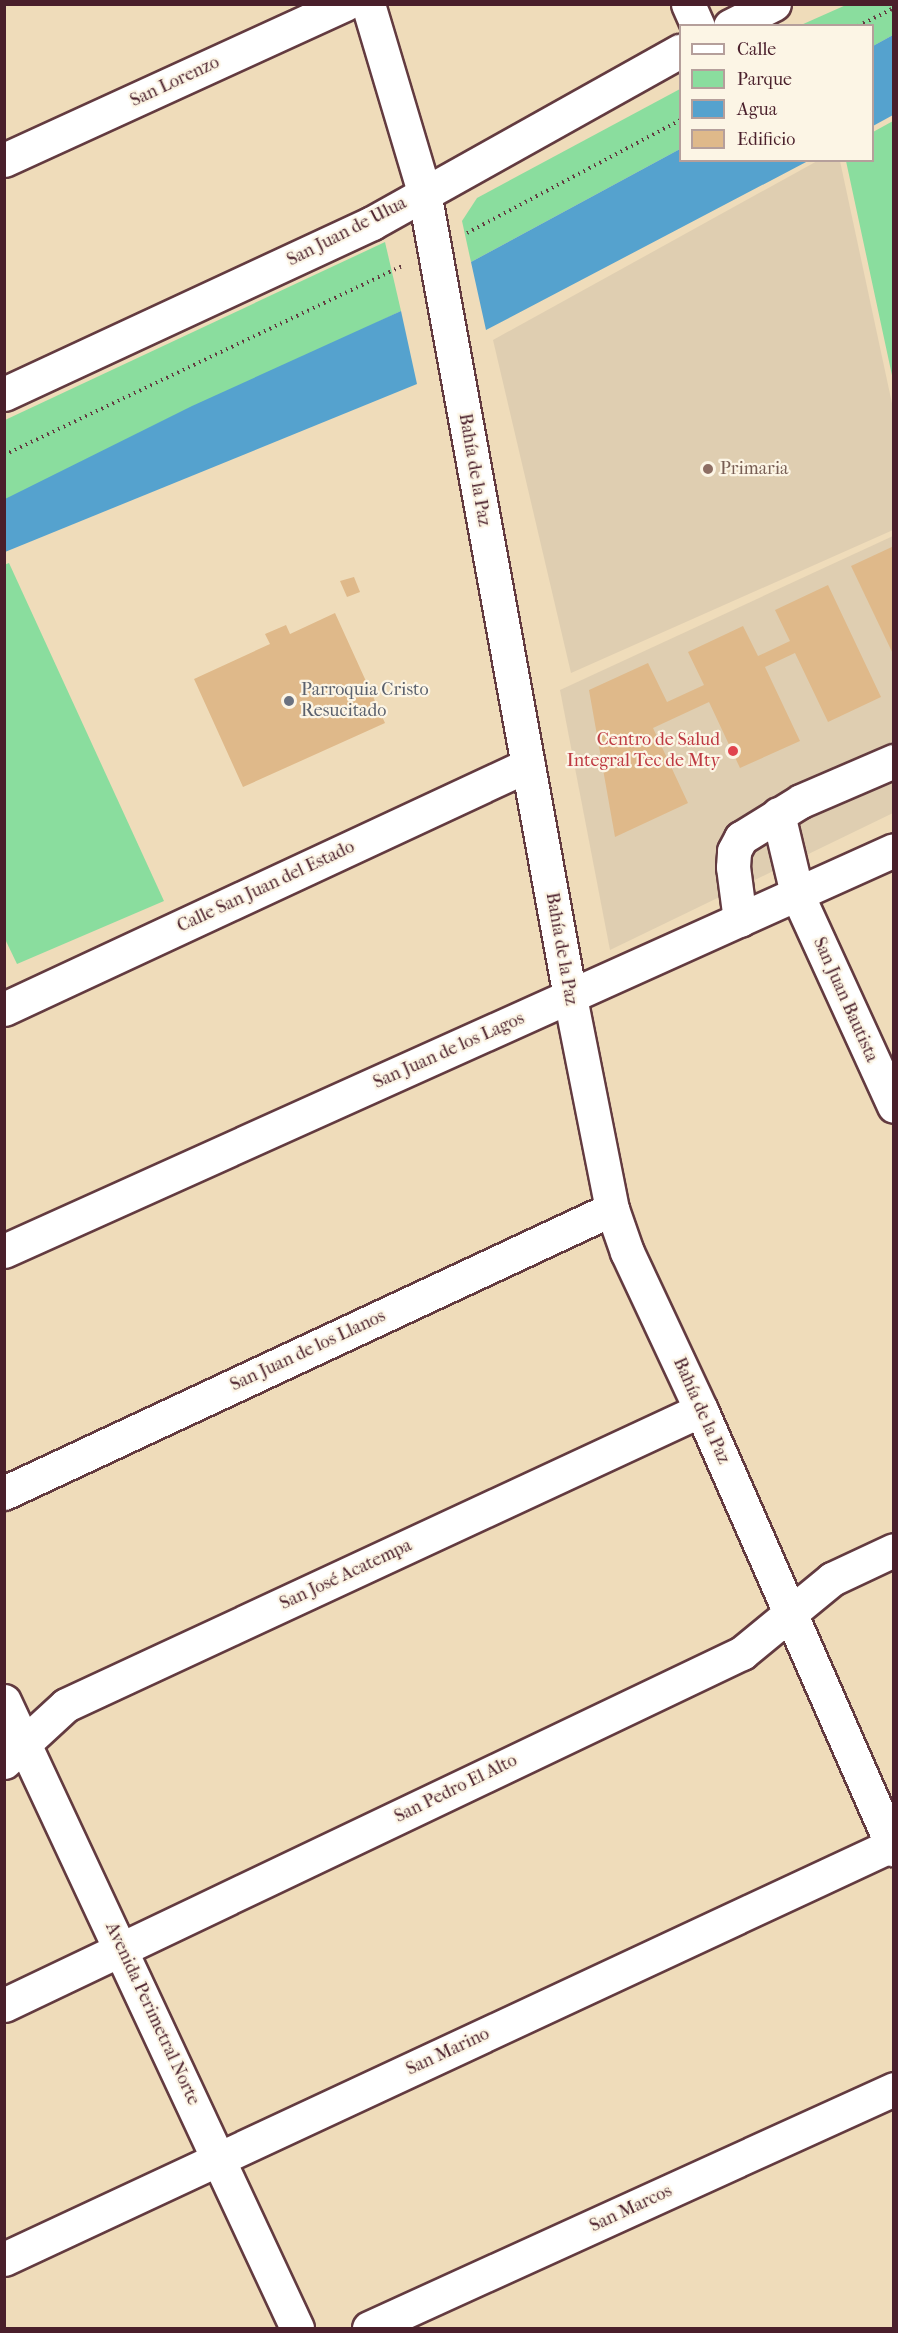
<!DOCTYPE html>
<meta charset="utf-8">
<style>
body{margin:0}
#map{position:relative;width:898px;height:2333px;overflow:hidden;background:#efdcba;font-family:"IM FELL French Canon",serif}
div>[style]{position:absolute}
.built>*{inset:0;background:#dfceb1}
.green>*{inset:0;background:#8add9e}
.water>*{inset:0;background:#55a2ce}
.building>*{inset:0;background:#dfb98a}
.path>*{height:4px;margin-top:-2px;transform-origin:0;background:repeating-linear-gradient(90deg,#633b40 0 1.5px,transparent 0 6px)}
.roads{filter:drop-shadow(2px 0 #633b40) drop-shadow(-2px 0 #633b40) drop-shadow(0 2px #633b40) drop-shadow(0 -2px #633b40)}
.minor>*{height:33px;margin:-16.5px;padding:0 16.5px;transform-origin:16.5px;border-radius:16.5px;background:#fff}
.dots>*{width:16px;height:16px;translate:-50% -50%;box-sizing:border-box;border:3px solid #fcf5e5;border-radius:50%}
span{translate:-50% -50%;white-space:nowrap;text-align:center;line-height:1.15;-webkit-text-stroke:4.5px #fcf5e5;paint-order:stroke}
.street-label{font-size:18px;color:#4a1f2b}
.education-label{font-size:18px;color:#785e54}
.left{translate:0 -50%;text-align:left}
.worship-label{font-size:18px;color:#5b616d}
.health-label{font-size:18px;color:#be3a42}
.right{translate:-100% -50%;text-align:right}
.frame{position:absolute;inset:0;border:6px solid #4a1f2b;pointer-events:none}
.legend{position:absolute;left:679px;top:24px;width:195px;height:138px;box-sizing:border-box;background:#fcf5e5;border:2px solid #b59f9b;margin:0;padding:8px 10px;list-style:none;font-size:18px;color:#4a1f2b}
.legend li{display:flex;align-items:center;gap:12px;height:30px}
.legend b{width:30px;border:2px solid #b59f9b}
</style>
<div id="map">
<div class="built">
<div style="clip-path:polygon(819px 160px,840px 161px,893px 408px,893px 530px,571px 673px,493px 340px)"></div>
<div style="clip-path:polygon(893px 536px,893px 813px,610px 950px,560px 690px)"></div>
</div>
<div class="green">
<div style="clip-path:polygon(846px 5px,893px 5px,893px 35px,873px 46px,872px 26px,801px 25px)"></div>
<div style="clip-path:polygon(680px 89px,680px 149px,471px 262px,462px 221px,477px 198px)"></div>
<div style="clip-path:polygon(893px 121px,893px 380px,846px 161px,872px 160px,873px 132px)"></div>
<div style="clip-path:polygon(385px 242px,401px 311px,5px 501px,5px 420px)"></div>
<div style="clip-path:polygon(9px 563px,164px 901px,17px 964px,4px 937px,4px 565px)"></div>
</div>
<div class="water">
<div style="clip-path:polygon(893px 35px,893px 115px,873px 126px,873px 46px)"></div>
<div style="clip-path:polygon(680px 149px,680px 160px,808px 161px,486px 330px,471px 262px)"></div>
<div style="clip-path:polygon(401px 311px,417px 384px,5px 552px,5px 499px,192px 406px)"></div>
</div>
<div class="building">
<div style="clip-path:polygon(894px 546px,894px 656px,851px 566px)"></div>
<div style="clip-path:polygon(354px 577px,360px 592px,347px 597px,340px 581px)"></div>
<div style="clip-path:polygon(828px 585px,881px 697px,828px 722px,795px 653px,765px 667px,800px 741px,740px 768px,709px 702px,653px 728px,688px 803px,615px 837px,589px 690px,648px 663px,667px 702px,704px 685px,688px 652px,743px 626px,758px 656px,790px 641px,775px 610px)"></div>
<div style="clip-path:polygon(335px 613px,385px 723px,243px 787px,194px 679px,270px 644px,265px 634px,286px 625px,290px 634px)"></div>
</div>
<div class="path">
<div style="left:858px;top:26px;width:40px;rotate:-26.6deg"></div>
<div style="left:467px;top:233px;width:241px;rotate:-27.9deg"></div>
<div style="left:4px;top:455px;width:443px;rotate:-25.4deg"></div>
</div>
<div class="roads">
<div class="minor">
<div style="left:368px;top:4px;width:196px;rotate:73.4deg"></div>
<div style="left:424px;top:192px;width:818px;rotate:79.72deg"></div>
<div style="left:570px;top:997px;width:216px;rotate:78.8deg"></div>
<div style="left:612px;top:1209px;width:46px;rotate:70.8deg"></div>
<div style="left:627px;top:1252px;width:174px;rotate:64.9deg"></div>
<div style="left:701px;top:1410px;width:480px;rotate:66.3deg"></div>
<div style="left:688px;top:4px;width:24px;rotate:66deg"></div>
<div style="left:730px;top:26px;width:49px;rotate:-26.6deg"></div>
<div style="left:4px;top:160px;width:375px;rotate:-24.6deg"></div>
<div style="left:4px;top:394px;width:406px;rotate:-24.9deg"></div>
<div style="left:372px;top:223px;width:353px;rotate:-29.2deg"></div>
<div style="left:778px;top:814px;width:82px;rotate:76.6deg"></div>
<div style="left:797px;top:894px;width:233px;rotate:65.4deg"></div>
<div style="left:740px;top:920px;width:53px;rotate:-97.5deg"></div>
<div style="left:733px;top:867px;width:16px;rotate:-86deg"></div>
<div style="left:734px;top:851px;width:15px;rotate:-62deg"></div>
<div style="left:741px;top:838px;width:70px;rotate:-31.7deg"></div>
<div style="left:801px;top:801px;width:101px;rotate:-23.3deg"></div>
<div style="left:4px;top:1009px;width:578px;rotate:-24.97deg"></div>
<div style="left:4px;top:1251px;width:976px;rotate:-24.25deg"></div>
<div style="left:4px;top:1493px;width:671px;rotate:-25.04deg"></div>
<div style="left:4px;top:1701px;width:692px;rotate:64.95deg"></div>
<div style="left:4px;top:1762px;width:84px;rotate:-42.6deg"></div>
<div style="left:66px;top:1705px;width:700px;rotate:-24.92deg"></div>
<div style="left:4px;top:2005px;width:818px;rotate:-25.5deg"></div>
<div style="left:742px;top:1653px;width:117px;rotate:-39.4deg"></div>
<div style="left:832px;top:1579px;width:68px;rotate:-25.1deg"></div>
<div style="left:4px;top:2259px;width:980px;rotate:-25deg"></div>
<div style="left:369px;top:2328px;width:577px;rotate:-24.48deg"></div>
</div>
</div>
<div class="dots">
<div style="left:708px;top:469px;background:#8d6e63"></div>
<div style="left:289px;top:701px;background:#6b7280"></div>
<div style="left:733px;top:751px;background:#e0444e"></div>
</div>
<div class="street-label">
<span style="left:175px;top:82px;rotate:-25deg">San Lorenzo</span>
<span style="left:347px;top:232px;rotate:-27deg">San Juan de Ulua</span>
<span style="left:474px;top:470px;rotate:80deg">Bahía de la Paz</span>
<span style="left:266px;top:887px;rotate:-25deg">Calle San Juan del Estado</span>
<span style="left:561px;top:949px;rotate:80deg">Bahía de la Paz</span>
<span style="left:845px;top:1000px;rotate:66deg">San Juan Bautista</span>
<span style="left:449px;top:1051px;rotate:-24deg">San Juan de los Lagos</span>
<span style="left:308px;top:1351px;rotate:-25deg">San Juan de los Llanos</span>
<span style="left:701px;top:1411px;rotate:66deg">Bahía de la Paz</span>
<span style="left:346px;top:1575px;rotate:-25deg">San José Acatempa</span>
<span style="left:456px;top:1789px;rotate:-26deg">San Pedro El Alto</span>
<span style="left:152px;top:2014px;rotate:65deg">Avenida Perimetral Norte</span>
<span style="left:448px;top:2052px;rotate:-25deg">San Marino</span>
<span style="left:631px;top:2209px;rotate:-25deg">San Marcos</span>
</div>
<div class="education-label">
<span class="left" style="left:720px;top:469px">Primaria</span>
</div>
<div class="worship-label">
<span class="left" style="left:301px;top:701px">Parroquia Cristo<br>Resucitado</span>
</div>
<div class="health-label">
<span class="right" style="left:720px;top:751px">Centro de Salud<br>Integral Tec de Mty</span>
</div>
<div class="frame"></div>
<ul class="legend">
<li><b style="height:8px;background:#fff"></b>Calle</li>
<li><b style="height:16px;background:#8add9e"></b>Parque</li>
<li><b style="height:16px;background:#55a2ce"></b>Agua</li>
<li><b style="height:16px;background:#dfb98a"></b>Edificio</li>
</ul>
</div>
